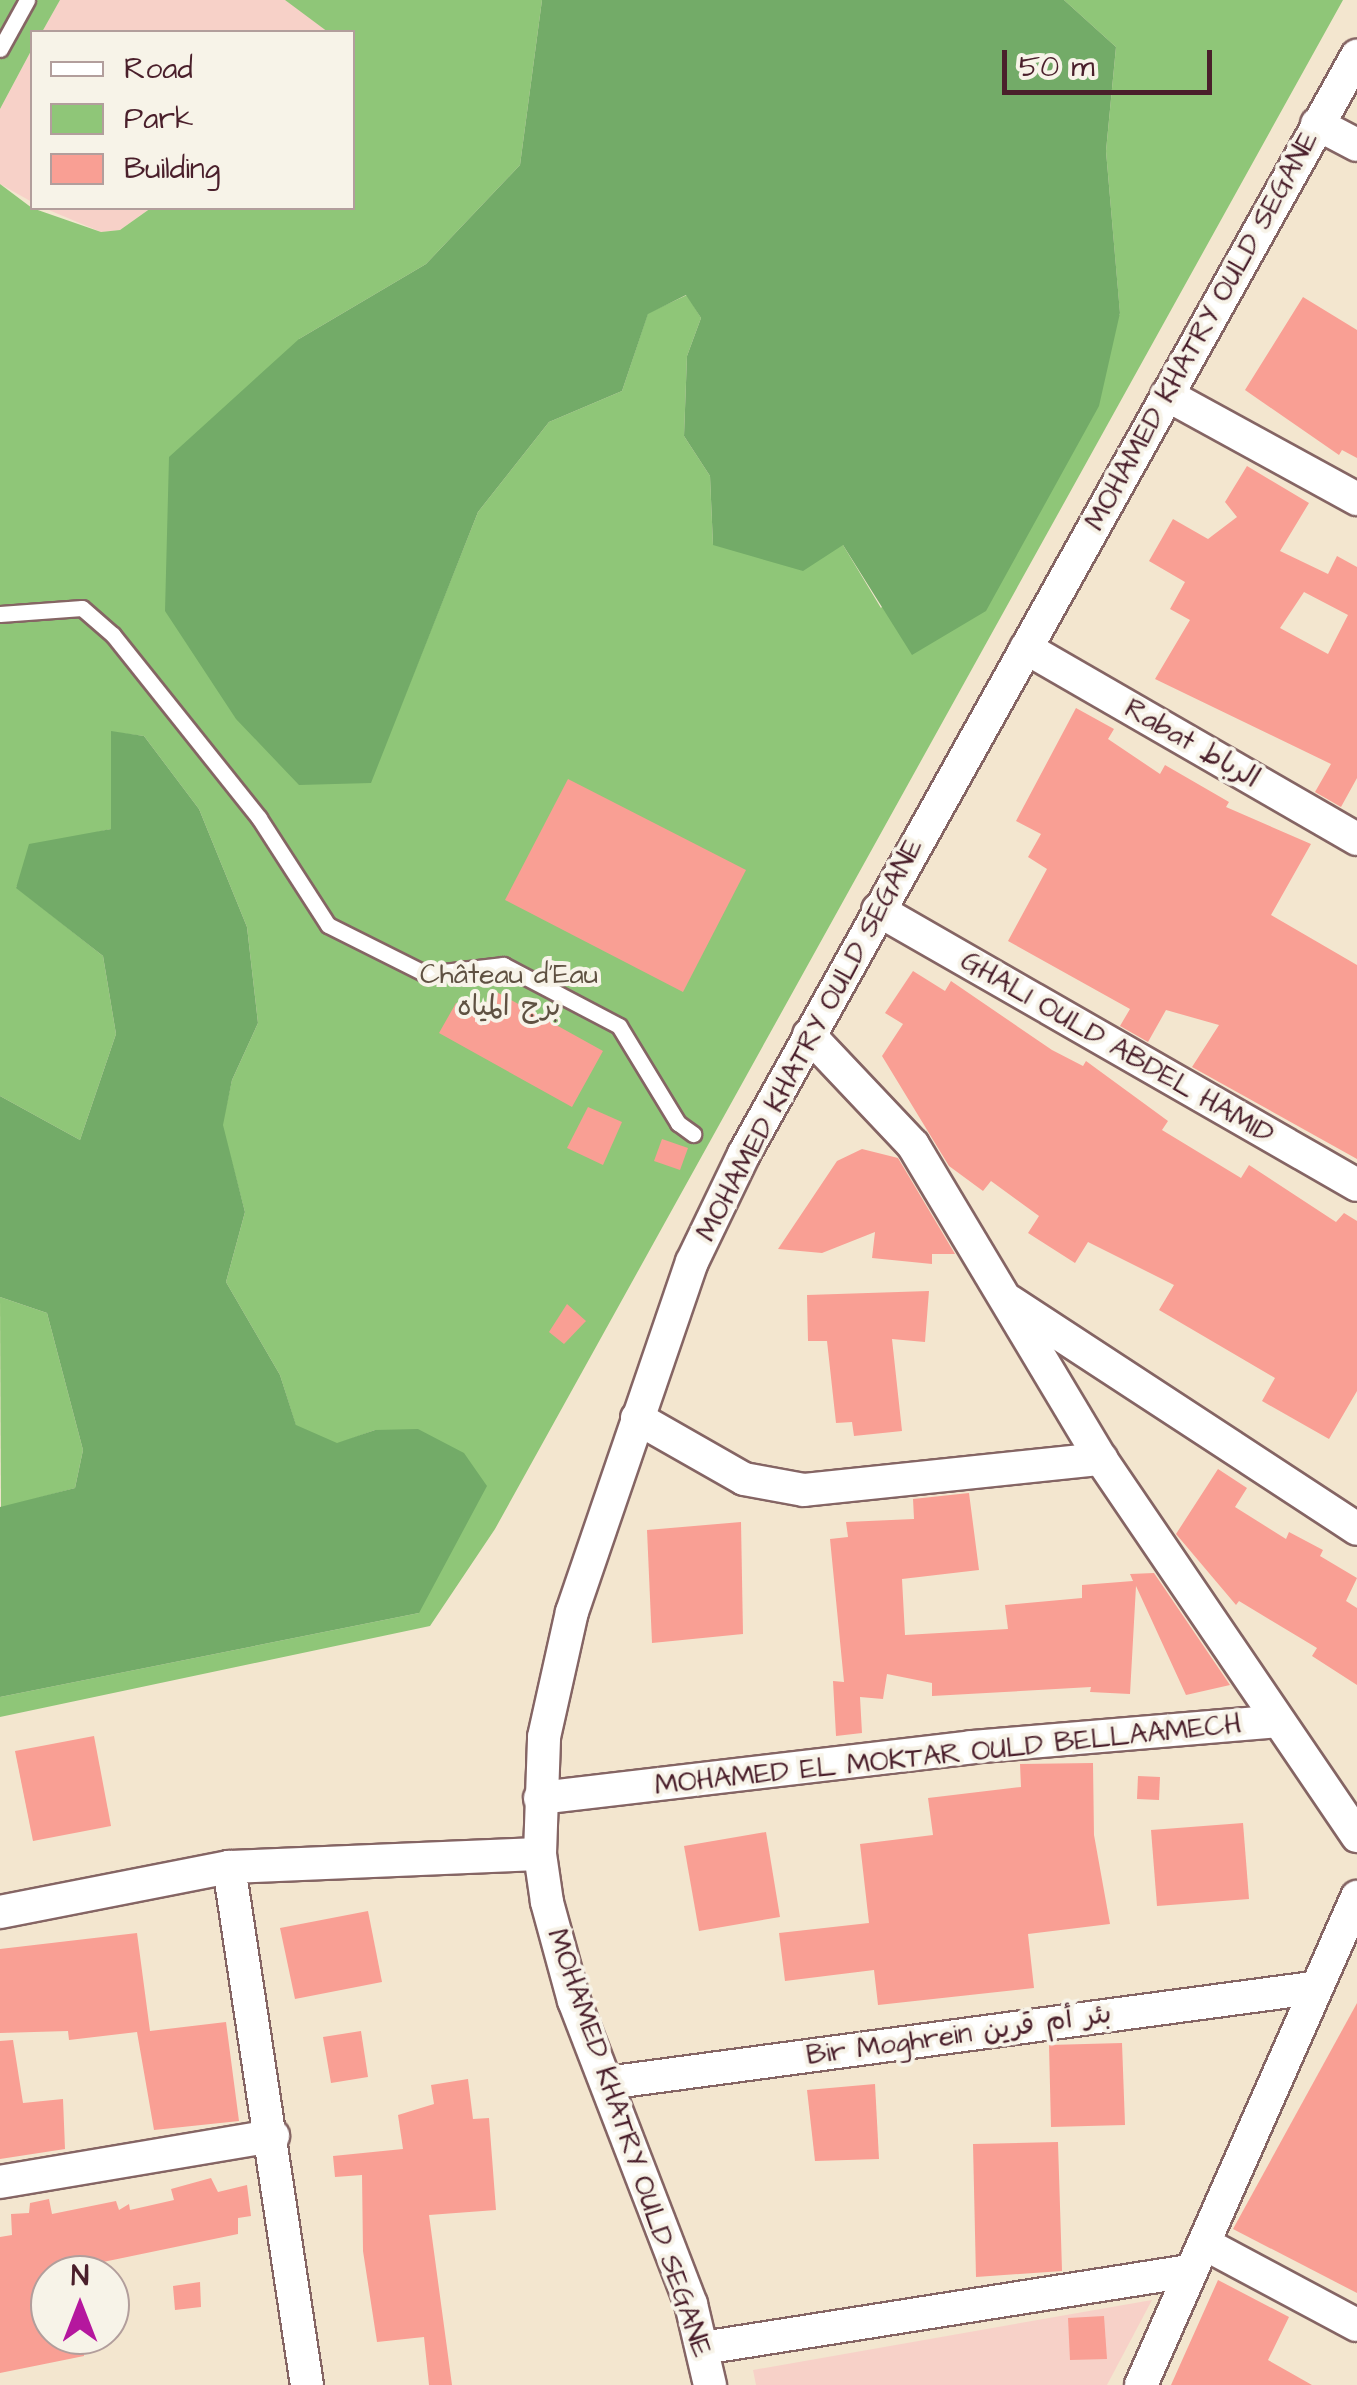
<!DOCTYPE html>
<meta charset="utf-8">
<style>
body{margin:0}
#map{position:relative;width:1357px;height:2385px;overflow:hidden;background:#f3e6cf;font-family:"Architects Daughter","Playpen Sans Arabic",sans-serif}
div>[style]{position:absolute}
.built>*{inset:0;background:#f7d1c8}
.green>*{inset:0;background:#8fc678}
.forest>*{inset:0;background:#73ab68}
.building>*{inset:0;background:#f99f94}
.roads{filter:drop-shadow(2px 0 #856564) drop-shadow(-2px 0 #856564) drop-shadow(0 2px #856564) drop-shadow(0 -2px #856564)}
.service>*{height:15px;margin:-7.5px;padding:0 7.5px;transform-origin:7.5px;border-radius:7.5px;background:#fff}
.minor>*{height:32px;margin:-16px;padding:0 16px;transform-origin:16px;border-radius:16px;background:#fff}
span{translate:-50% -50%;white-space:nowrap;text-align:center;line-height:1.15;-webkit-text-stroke:8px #f7f3e8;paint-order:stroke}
.street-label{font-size:28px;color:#4a1f2b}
.park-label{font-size:28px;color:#5f5142}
.legend{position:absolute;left:30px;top:30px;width:325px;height:180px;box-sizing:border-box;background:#f7f3e8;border:2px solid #b29e9c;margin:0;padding:12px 18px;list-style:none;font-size:30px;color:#4a1f2b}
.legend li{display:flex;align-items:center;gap:20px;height:50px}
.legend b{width:50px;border:2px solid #b29e9c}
.north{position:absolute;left:30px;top:2255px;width:100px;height:100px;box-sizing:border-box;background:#f7f3e8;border:2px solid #b29e9c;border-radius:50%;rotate:0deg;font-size:28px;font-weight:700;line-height:40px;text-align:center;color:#4a1f2b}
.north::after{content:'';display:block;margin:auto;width:35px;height:45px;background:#b5179e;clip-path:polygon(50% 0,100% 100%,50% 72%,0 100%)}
.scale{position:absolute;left:1002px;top:50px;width:210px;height:45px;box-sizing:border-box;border:5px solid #4a1f2b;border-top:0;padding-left:12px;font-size:30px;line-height:35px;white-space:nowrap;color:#4a1f2b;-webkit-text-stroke:8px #f7f3e8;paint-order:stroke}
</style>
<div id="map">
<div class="built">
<div style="clip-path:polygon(60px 0,285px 0,330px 30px,42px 32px)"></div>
<div style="clip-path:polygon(32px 49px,32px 202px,0 184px,0 109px)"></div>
<div style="clip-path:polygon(44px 208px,151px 208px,120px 230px,101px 232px)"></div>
<div style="clip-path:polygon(1152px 2300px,1107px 2385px,756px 2385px,753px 2370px)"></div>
</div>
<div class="green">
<div style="clip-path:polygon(0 0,60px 0,42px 32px,32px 32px,32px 49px,0 109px)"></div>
<div style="clip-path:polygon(285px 0,542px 0,520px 165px,426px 264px,299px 339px,370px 783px,478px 512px,549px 422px,622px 391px,648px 313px,687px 295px,701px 318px,687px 356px,684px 436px,710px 476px,713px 545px,843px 545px,881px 608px,1120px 314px,1106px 151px,1116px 47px,1064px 0,1343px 0,495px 1529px,430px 1626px,0 1717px,0 1697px,419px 1613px,375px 1430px,337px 1444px,296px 1426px,280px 1375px,226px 1282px,245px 1212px,222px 1125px,232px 1080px,258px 1023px,247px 927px,199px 809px,144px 736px,111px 732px,111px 829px,76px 837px,16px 887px,103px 956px,116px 1034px,80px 1140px,0 1096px,0 184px,32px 208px,101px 232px,120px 230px,151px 208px,352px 208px,352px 32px,328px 32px)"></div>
<div style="clip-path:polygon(0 1297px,47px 1313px,83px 1450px,75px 1488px,1px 1508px)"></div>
</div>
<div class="forest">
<div style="clip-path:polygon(542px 0,1064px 0,1116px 47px,1106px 151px,1120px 313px,1099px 406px,986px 611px,912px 655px,843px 545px,803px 571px,713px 545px,710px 476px,684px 436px,687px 356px,701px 318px,686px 295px,648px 314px,622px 391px,549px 422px,478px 512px,371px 783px,299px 785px,236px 719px,165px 611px,169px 457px,299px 339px,426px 264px,520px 165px)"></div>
<div style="clip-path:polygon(111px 731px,144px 736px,199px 809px,247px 927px,258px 1023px,232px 1080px,223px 1125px,245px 1212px,226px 1282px,280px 1375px,296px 1425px,337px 1443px,375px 1430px,418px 1429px,464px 1453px,487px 1486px,419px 1613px,0 1697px,0 1507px,75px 1488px,83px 1450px,47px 1313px,0 1297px,0 1096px,80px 1140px,116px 1034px,103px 956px,16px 888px,29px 844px,111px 829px)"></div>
</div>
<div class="building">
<div style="clip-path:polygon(1303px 297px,1357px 330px,1357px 458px,1342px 450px,1339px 455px,1245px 390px)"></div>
<div style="clip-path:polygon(evenodd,1247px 466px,1309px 503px,1280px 551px,1328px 574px,1337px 556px,1357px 567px,1357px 778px,1341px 807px,1315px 792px,1331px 764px,1155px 679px,1190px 620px,1170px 609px,1185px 582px,1149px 561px,1173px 519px,1208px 539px,1237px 517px,1225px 502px,1247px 466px,1304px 592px,1348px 615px,1328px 654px,1280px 628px,1304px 592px)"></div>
<div style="clip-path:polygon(1076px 708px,1114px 729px,1108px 739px,1160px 774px,1165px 765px,1229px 802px,1226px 807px,1311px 844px,1271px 915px,1357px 965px,1357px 1159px,1192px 1067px,1219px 1025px,1166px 1010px,1148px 1042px,1120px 1026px,1130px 1009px,1008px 941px,1047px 869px,1028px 857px,1041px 834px,1016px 821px)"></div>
<div style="clip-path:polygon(568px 779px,746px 870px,683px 992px,505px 900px)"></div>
<div style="clip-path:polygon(913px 971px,945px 991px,951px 981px,1052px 1050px,1083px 1066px,1086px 1061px,1168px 1121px,1162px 1130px,1241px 1178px,1249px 1165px,1336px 1222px,1344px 1213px,1357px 1221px,1357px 1391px,1329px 1439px,1262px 1401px,1275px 1378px,1159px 1310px,1174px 1285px,1088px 1242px,1075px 1263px,1028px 1233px,1039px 1216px,991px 1181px,983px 1191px,949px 1166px,882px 1056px,903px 1024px,885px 1013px)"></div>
<div style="clip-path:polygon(493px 990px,603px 1051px,572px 1107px,439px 1033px,456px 1003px,479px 1015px)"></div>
<div style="clip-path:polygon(588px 1107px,622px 1122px,603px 1165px,567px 1148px)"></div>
<div style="clip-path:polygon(662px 1139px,688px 1148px,680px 1170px,654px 1161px)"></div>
<div style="clip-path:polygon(862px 1149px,898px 1158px,955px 1254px,932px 1254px,932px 1264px,872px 1258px,875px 1232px,822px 1253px,778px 1249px,837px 1161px)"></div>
<div style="clip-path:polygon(929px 1291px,925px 1342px,892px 1339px,902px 1431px,854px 1436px,852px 1422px,836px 1423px,827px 1341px,808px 1341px,807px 1295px)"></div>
<div style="clip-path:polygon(567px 1304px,586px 1321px,564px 1344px,549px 1332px)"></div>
<div style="clip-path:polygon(1218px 1469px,1247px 1488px,1235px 1507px,1286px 1539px,1289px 1532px,1323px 1550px,1320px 1556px,1357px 1578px,1346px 1601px,1357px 1608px,1357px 1685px,1312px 1656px,1317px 1648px,1239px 1601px,1236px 1605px,1176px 1534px)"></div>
<div style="clip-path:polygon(969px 1493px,979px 1570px,902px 1579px,905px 1635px,1008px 1629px,1005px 1605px,1082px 1598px,1082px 1585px,1133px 1581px,1130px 1574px,1154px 1573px,1230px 1685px,1186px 1695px,1136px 1586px,1130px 1694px,1090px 1692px,1091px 1687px,932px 1696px,932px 1683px,887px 1674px,883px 1699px,860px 1697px,862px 1733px,836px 1736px,833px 1681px,844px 1682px,830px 1539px,848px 1537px,846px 1522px,914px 1519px,913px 1499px)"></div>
<div style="clip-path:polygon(741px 1522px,743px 1634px,652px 1643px,647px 1530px)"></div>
<div style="clip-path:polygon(94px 1736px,111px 1826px,33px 1841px,15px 1751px)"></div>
<div style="clip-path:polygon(1093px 1763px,1094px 1835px,1110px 1924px,1028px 1934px,1034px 1988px,878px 2005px,874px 1970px,785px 1981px,779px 1933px,869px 1923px,860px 1844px,933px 1835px,928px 1798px,1021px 1787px,1020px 1764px)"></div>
<div style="clip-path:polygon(1138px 1776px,1160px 1777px,1159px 1800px,1137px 1799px)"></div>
<div style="clip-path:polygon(1243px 1823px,1249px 1899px,1157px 1906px,1151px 1830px)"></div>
<div style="clip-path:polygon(766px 1832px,780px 1917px,699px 1931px,684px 1846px)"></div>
<div style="clip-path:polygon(368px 1911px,382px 1982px,295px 1999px,280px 1928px)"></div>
<div style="clip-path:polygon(137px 1933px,150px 2031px,226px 2022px,239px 2121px,154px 2130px,137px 2032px,69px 2040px,68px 2031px,0 2033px,0 1949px)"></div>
<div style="clip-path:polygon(1357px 2003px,1357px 2293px,1233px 2229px)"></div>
<div style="clip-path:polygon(361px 2031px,368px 2077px,331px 2083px,323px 2037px)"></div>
<div style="clip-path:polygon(13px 2040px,23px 2103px,63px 2099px,65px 2149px,0 2159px,0 2041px)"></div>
<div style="clip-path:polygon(1122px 2043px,1125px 2125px,1051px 2127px,1049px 2045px)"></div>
<div style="clip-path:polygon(468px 2079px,473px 2119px,489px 2118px,496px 2210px,429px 2215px,452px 2385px,429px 2385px,424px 2337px,377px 2342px,363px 2251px,362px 2175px,335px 2177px,333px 2156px,403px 2149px,398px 2115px,434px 2104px,431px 2085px)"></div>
<div style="clip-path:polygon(875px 2084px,879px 2159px,815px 2161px,807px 2090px)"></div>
<div style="clip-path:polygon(1058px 2142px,1062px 2271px,976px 2277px,973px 2144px)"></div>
<div style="clip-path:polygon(211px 2178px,218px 2192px,247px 2185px,251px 2216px,238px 2218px,238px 2234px,50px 2273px,50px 2335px,83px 2335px,84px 2356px,0 2373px,0 2237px,12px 2235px,11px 2214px,29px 2213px,30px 2203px,49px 2199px,52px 2214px,116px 2201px,119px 2210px,129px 2204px,130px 2210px,174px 2200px,171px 2189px)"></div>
<div style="clip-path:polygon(1218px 2280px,1289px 2317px,1268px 2360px,1312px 2385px,1171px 2385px)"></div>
<div style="clip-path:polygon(200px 2282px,201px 2307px,175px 2310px,173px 2286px)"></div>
<div style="clip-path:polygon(1104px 2316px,1107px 2359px,1070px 2360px,1068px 2318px)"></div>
</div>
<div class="roads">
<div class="service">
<div style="left:0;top:49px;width:56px;rotate:-61.1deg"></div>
<div style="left:0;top:614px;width:82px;rotate:-4.2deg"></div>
<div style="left:82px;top:608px;width:41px;rotate:41.1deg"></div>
<div style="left:113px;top:635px;width:234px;rotate:51.4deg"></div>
<div style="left:259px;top:818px;width:127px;rotate:57.2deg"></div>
<div style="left:328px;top:925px;width:110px;rotate:26.6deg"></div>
<div style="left:426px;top:974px;width:78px;rotate:-6.7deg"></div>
<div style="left:503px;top:965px;width:131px;rotate:27.7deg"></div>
<div style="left:619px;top:1026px;width:114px;rotate:58.7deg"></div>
<div style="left:678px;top:1123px;width:19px;rotate:36deg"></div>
</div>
<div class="minor">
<div style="left:1317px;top:124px;width:45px;rotate:27.7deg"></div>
<div style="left:1167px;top:395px;width:217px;rotate:28.7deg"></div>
<div style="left:1026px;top:648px;width:382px;rotate:30deg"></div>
<div style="left:878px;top:910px;width:552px;rotate:29.86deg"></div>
<div style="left:809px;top:1035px;width:151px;rotate:46.6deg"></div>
<div style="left:913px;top:1145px;width:366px;rotate:59.1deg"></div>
<div style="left:1101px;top:1459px;width:456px;rotate:55.8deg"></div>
<div style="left:1009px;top:1301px;width:416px;rotate:33.2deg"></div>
<div style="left:637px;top:1418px;width:123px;rotate:29.7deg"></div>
<div style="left:744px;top:1479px;width:61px;rotate:10.4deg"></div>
<div style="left:804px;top:1490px;width:299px;rotate:-6deg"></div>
<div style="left:540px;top:1798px;width:434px;rotate:-6.7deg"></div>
<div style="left:971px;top:1747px;width:308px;rotate:-4.8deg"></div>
<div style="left:229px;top:1867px;width:524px;rotate:81.44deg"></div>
<div style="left:0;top:1912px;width:233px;rotate:-11.1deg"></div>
<div style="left:229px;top:1867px;width:311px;rotate:-2.4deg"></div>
<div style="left:607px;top:2083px;width:711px;rotate:-7.67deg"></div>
<div style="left:0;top:2182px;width:277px;rotate:-9.6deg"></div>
<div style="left:1205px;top:2244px;width:172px;rotate:28.1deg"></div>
<div style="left:703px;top:2348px;width:493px;rotate:-9deg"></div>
<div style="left:710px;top:2385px;width:83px;rotate:-103.2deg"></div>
<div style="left:691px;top:2304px;width:325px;rotate:-111.1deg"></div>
<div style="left:574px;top:2001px;width:103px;rotate:-105.3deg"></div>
<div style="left:547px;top:1902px;width:49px;rotate:-98.3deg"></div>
<div style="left:540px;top:1854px;width:117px;rotate:-88deg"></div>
<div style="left:544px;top:1737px;width:128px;rotate:-77.4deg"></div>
<div style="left:572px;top:1612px;width:370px;rotate:-71.1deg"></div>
<div style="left:692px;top:1262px;width:120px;rotate:-64.3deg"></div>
<div style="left:744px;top:1154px;width:1258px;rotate:-60.83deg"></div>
<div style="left:1141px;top:2385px;width:534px;rotate:-66.12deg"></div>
</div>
</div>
<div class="street-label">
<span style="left:1202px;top:331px;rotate:-61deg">MOHAMED KHATRY OULD SEGANE</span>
<span style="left:1192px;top:744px;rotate:30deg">Rabat الرباط</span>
<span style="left:810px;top:1040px;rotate:-62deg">MOHAMED KHATRY OULD SEGANE</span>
<span style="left:1117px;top:1048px;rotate:30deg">GHALI OULD ABDEL HAMID</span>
<span style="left:948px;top:1755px;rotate:-6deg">MOHAMED EL MOKTAR OULD BELLAAMECH</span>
<span style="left:959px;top:2035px;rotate:-8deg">Bir Moghrein بئر أم قرين</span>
<span style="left:629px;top:2143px;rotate:71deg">MOHAMED KHATRY OULD SEGANE</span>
</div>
<div class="park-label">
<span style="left:509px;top:991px">Château d'Eau<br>برج المياه</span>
</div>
<ul class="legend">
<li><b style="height:12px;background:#fff"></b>Road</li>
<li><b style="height:28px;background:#8fc678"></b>Park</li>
<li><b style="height:28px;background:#f99f94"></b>Building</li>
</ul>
<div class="north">N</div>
<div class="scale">50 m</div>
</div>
